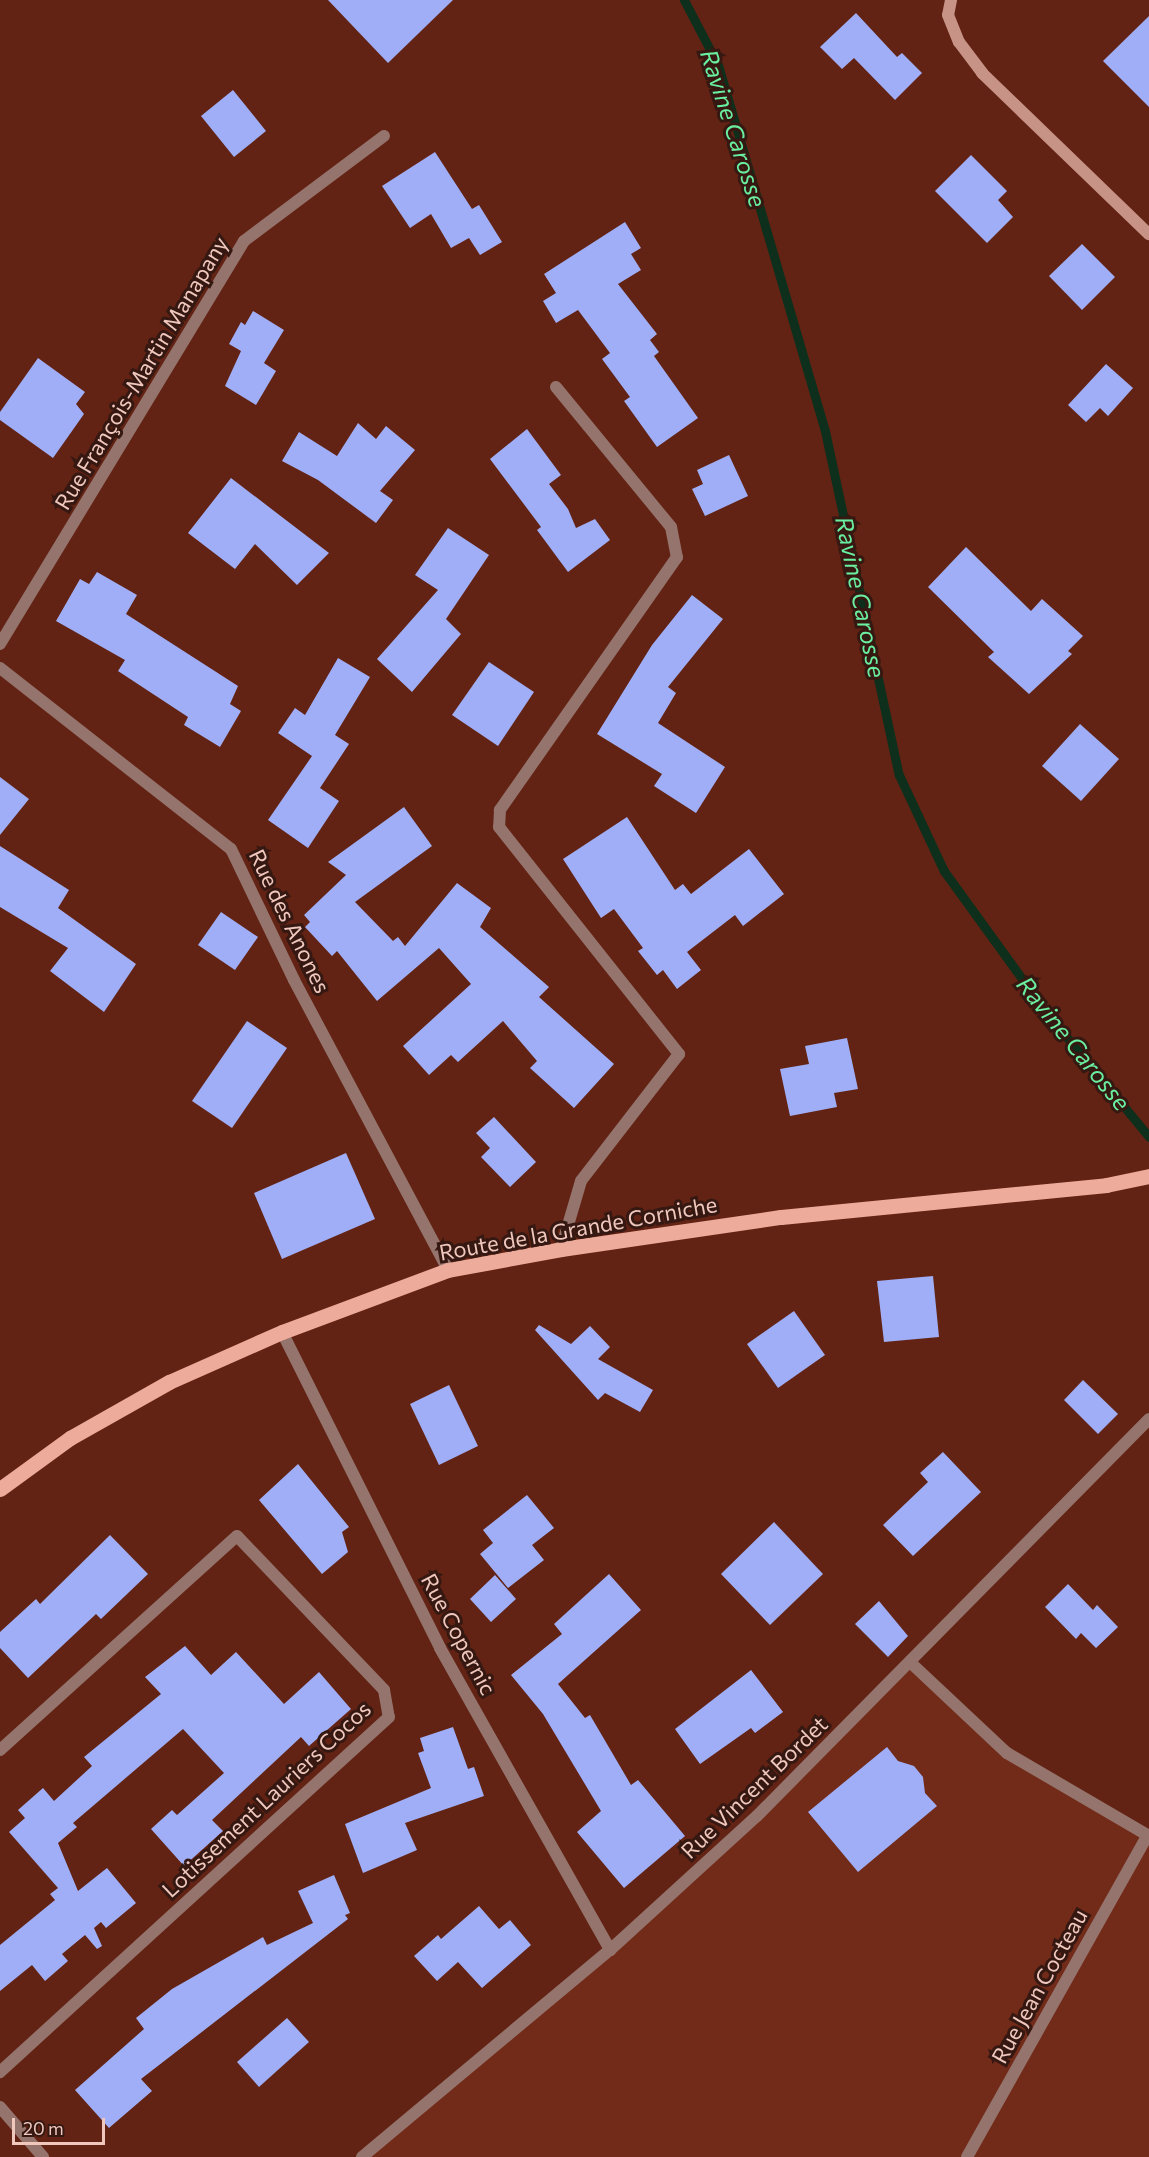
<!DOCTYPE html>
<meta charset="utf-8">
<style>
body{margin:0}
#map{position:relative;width:1149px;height:2157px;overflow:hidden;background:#632314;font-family:Commissioner,sans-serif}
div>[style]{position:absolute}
.built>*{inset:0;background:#722a19}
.stream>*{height:9px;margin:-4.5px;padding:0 4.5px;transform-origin:4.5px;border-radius:4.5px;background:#0e2f1b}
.building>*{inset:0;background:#9faef6}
.street>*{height:12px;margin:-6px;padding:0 6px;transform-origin:6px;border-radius:6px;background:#94746c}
.secondary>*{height:12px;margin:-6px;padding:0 6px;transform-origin:6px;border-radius:6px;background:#c79386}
.primary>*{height:15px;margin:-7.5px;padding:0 7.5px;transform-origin:7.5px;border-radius:7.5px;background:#edab9b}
span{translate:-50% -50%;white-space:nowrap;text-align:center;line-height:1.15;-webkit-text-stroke:6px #351811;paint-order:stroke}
.street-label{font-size:22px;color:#efc7bd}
.water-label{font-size:24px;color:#6aee9f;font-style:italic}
.scale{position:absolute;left:12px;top:2118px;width:93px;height:27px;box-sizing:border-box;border:3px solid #efc7bd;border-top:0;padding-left:8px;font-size:18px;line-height:21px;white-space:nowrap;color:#efc7bd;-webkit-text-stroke:4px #351811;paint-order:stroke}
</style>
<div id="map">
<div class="built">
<div style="clip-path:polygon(911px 1663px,1007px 1753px,1149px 1833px,1149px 2157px,358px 2157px,610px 1950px)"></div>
</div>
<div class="stream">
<div style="left:684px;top:0;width:73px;rotate:62.4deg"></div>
<div style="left:718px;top:65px;width:381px;rotate:73.7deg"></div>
<div style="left:825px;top:431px;width:352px;rotate:77.9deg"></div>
<div style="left:899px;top:775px;width:106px;rotate:64.9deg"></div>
<div style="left:944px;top:871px;width:174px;rotate:54.1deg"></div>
<div style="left:1046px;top:1012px;width:162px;rotate:50.5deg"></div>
</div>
<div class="building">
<div style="clip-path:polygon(328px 0,453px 0,388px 63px)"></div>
<div style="clip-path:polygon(856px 13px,897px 57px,902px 53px,922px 73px,895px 100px,854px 58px,842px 69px,820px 47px)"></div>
<div style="clip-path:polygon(1149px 16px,1149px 107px,1103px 61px)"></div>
<div style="clip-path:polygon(233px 90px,266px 131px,234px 157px,201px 116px)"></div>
<div style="clip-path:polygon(435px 152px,472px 209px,479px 205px,502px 242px,480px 255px,469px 238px,451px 248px,431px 214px,410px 228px,382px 186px)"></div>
<div style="clip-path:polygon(971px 155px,1007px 191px,998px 200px,1013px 217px,987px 243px,935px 191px)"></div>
<div style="clip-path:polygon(625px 222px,641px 248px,631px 254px,641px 270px,618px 284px,657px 334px,650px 340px,659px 352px,654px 356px,698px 418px,657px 447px,624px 401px,630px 397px,602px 359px,610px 353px,578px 310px,556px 323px,543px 301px,556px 293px,544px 274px)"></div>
<div style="clip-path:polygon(1082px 244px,1115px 277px,1082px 310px,1049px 276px)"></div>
<div style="clip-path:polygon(253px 311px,284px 330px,264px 363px,276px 371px,256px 405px,225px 386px,241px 351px,229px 344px,241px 322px,245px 325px)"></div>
<div style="clip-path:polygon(38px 358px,85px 392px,76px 404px,84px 414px,53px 458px,0 420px,0 412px)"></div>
<div style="clip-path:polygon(1106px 364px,1133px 388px,1108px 416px,1100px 408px,1086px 422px,1068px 405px)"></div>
<div style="clip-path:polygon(358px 423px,376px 439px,386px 426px,415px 450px,380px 491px,393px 500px,376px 523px,318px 480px,282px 461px,299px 432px,337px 456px)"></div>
<div style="clip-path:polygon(527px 429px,561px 475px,549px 484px,568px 509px,576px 528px,595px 519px,610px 540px,568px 572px,537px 530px,541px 527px,490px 459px)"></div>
<div style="clip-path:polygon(729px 455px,748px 496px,705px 516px,692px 489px,703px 484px,697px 470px)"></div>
<div style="clip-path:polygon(231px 478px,329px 553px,297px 585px,255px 544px,235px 569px,188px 533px)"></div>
<div style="clip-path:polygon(448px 528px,489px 555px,446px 619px,461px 634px,412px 692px,377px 659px,438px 590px,415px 575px)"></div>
<div style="clip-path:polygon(966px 547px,1031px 611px,1042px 599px,1083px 636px,1068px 651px,1072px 654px,1029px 694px,988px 657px,994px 652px,928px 587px)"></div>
<div style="clip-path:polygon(97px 572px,137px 595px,126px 614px,238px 686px,230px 704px,241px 711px,220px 747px,184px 725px,188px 717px,118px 671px,125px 660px,56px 621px,80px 579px,89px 584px)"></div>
<div style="clip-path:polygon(692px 595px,723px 619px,668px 687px,676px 693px,658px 723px,725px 767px,696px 813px,654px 786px,662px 774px,597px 734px,652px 645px)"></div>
<div style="clip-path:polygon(338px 658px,370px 677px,335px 735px,349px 744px,320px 788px,339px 801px,308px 848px,268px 820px,312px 756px,278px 733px,295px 708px,305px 715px)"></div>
<div style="clip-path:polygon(489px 662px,534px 692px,498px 746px,452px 715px)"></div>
<div style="clip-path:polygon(1080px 724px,1119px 759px,1081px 801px,1042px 766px)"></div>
<div style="clip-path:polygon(0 777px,29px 799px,0 835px)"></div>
<div style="clip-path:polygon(404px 807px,432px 846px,355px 902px,393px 941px,398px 937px,405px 946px,457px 883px,491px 908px,480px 927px,549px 987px,539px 997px,614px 1064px,574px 1108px,530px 1068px,537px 1061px,503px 1021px,458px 1062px,451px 1055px,429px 1075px,403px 1046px,471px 984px,439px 948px,377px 1001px,337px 951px,332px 956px,305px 927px,310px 922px,304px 915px,346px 875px,328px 862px)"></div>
<div style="clip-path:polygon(627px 817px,675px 890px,683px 884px,691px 894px,749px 849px,784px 894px,743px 926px,735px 915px,687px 952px,701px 970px,677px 989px,663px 970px,657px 975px,638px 951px,643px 948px,614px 909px,601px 918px,563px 859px)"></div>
<div style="clip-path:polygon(0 846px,69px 890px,58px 908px,136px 964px,104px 1012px,50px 971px,68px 948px,0 907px)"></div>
<div style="clip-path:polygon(221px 912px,258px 937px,235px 970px,198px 945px)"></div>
<div style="clip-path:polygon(247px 1021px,287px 1048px,232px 1128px,192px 1101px)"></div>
<div style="clip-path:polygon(847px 1038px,858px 1089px,834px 1093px,837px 1107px,790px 1116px,780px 1069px,809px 1064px,805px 1046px)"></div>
<div style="clip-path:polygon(494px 1117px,536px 1162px,510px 1187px,481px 1157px,490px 1148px,476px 1133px)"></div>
<div style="clip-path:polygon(346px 1153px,375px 1219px,282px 1259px,254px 1193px)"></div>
<div style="clip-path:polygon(933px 1276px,939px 1337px,884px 1342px,877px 1281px)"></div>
<div style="clip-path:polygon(794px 1311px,825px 1355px,778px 1388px,747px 1344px)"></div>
<div style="clip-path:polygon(539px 1325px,571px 1344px,590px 1326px,610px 1347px,598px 1359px,653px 1390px,640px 1412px,605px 1393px,598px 1400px,535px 1330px)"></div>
<div style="clip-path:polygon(1083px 1380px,1118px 1414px,1098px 1434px,1064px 1400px)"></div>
<div style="clip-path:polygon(449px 1385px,478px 1446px,439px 1465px,410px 1404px)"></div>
<div style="clip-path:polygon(943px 1452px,981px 1492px,913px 1556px,883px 1525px,928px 1482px,920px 1473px)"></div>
<div style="clip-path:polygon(298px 1464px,349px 1527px,342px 1532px,348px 1552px,322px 1574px,259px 1500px)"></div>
<div style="clip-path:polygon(527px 1495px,554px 1528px,532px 1545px,544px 1560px,508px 1588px,480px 1554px,493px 1543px,483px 1530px)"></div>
<div style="clip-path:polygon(774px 1522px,823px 1574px,770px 1625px,721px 1574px)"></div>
<div style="clip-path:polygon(110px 1535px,148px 1574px,101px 1619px,96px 1614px,28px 1678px,0 1648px,0 1632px,36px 1599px,40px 1604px)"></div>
<div style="clip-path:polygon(609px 1574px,641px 1610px,558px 1684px,585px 1718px,590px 1715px,631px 1785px,638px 1780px,685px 1836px,624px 1888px,577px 1832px,601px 1811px,543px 1714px,511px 1675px,562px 1634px,554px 1624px)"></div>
<div style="clip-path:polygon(495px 1575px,516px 1599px,491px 1622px,470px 1599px)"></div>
<div style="clip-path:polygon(1068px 1584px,1093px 1610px,1097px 1605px,1118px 1627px,1096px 1648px,1081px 1633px,1076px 1639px,1045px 1607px)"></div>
<div style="clip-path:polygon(879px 1601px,908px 1636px,888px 1657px,855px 1624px)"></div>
<div style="clip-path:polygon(185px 1646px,211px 1675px,236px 1652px,284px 1704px,319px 1672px,351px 1709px,309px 1746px,301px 1737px,212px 1820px,223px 1831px,184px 1866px,151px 1829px,172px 1810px,177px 1815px,224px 1773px,183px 1729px,73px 1823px,77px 1827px,58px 1843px,78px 1891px,107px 1868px,136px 1903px,106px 1928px,101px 1922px,94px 1928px,102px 1946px,97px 1949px,85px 1935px,62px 1954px,68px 1961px,45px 1981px,32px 1965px,0 1991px,0 1945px,55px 1900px,50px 1894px,58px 1888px,9px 1832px,25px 1818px,18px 1810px,43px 1788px,54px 1801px,92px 1766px,84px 1757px,161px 1694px,145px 1677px)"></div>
<div style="clip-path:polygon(751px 1670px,783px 1712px,755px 1733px,751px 1728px,700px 1764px,675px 1729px)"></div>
<div style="clip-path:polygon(453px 1727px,468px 1769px,474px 1767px,484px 1796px,405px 1823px,417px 1850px,363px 1873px,345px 1824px,431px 1788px,418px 1753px,424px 1751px,420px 1738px)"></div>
<div style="clip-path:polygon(887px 1747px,898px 1761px,914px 1766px,923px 1777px,925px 1793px,937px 1806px,858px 1872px,808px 1812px)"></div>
<div style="clip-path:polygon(334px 1875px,350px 1913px,345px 1915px,348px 1919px,141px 2079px,152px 2091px,109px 2128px,75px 2090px,144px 2029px,136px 2018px,172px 1989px,263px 1937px,267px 1945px,313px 1923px,298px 1891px)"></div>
<div style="clip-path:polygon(479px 1906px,499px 1929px,510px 1920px,531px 1945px,482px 1988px,458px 1962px,437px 1981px,414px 1956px,438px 1935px,441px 1939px)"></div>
<div style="clip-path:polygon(287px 2018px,309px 2042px,259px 2087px,237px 2062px)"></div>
</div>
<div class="street">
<div style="left:556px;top:387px;width:181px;rotate:50.6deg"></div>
<div style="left:671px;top:527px;width:31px;rotate:79deg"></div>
<div style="left:677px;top:557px;width:309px;rotate:125deg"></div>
<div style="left:500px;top:810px;width:17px;rotate:93deg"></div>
<div style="left:499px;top:827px;width:290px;rotate:51.6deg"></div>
<div style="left:679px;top:1054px;width:160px;rotate:127.7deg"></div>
<div style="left:581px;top:1181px;width:71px;rotate:106.4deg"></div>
<div style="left:0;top:644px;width:471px;rotate:-58.8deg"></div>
<div style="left:244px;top:241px;width:175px;rotate:-36.9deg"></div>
<div style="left:0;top:668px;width:293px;rotate:38.1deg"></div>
<div style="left:231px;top:849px;width:145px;rotate:64.3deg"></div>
<div style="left:294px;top:980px;width:328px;rotate:62deg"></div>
<div style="left:282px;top:1332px;width:353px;rotate:63.4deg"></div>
<div style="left:440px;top:1648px;width:347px;rotate:60.6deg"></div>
<div style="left:911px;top:1663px;width:132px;rotate:43.2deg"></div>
<div style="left:1007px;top:1753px;width:164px;rotate:30.3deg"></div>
<div style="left:0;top:1750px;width:319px;rotate:-42.1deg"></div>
<div style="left:237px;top:1536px;width:213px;rotate:46.3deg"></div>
<div style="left:384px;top:1690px;width:27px;rotate:80deg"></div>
<div style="left:389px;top:1717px;width:527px;rotate:137.62deg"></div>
<div style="left:0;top:2107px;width:66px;rotate:49.3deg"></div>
<div style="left:362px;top:2157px;width:323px;rotate:-39.9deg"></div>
<div style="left:610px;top:1950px;width:199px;rotate:-42.4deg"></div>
<div style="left:757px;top:1816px;width:558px;rotate:-45.36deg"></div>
<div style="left:967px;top:2157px;width:369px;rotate:-60.7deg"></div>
</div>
<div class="secondary">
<div style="left:951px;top:0;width:15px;rotate:101deg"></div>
<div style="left:948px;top:15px;width:29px;rotate:68deg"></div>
<div style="left:959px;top:42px;width:39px;rotate:53deg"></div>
<div style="left:982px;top:73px;width:232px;rotate:44deg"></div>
</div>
<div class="primary">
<div style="left:0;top:1489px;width:87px;rotate:-36.1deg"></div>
<div style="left:70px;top:1438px;width:114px;rotate:-29.5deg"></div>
<div style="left:169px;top:1382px;width:124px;rotate:-23.9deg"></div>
<div style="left:282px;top:1332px;width:177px;rotate:-20.5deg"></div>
<div style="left:448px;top:1270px;width:115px;rotate:-10.5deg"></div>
<div style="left:561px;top:1249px;width:222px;rotate:-8.3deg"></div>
<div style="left:781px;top:1217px;width:327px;rotate:-5.6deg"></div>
<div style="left:1106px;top:1185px;width:44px;rotate:-11.8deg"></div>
</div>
<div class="street-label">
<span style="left:141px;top:373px;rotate:-59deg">Rue François-Martin Manapany</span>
<span style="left:290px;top:921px;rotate:64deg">Rue des Anones</span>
<span style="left:578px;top:1228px;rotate:-10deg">Route de la Grande Corniche</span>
<span style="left:459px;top:1634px;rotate:62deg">Rue Copernic</span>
<span style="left:754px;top:1787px;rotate:-44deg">Rue Vincent Bordet</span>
<span style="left:266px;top:1799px;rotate:-43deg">Lotissement Lauriers Cocos</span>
<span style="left:1039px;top:1986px;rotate:-61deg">Rue Jean Cocteau</span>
</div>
<div class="water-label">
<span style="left:734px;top:128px;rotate:72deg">Ravine Carosse</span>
<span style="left:861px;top:597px;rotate:78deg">Ravine Carosse</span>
<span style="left:1074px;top:1043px;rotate:51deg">Ravine Carosse</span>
</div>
<div class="scale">20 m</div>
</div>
